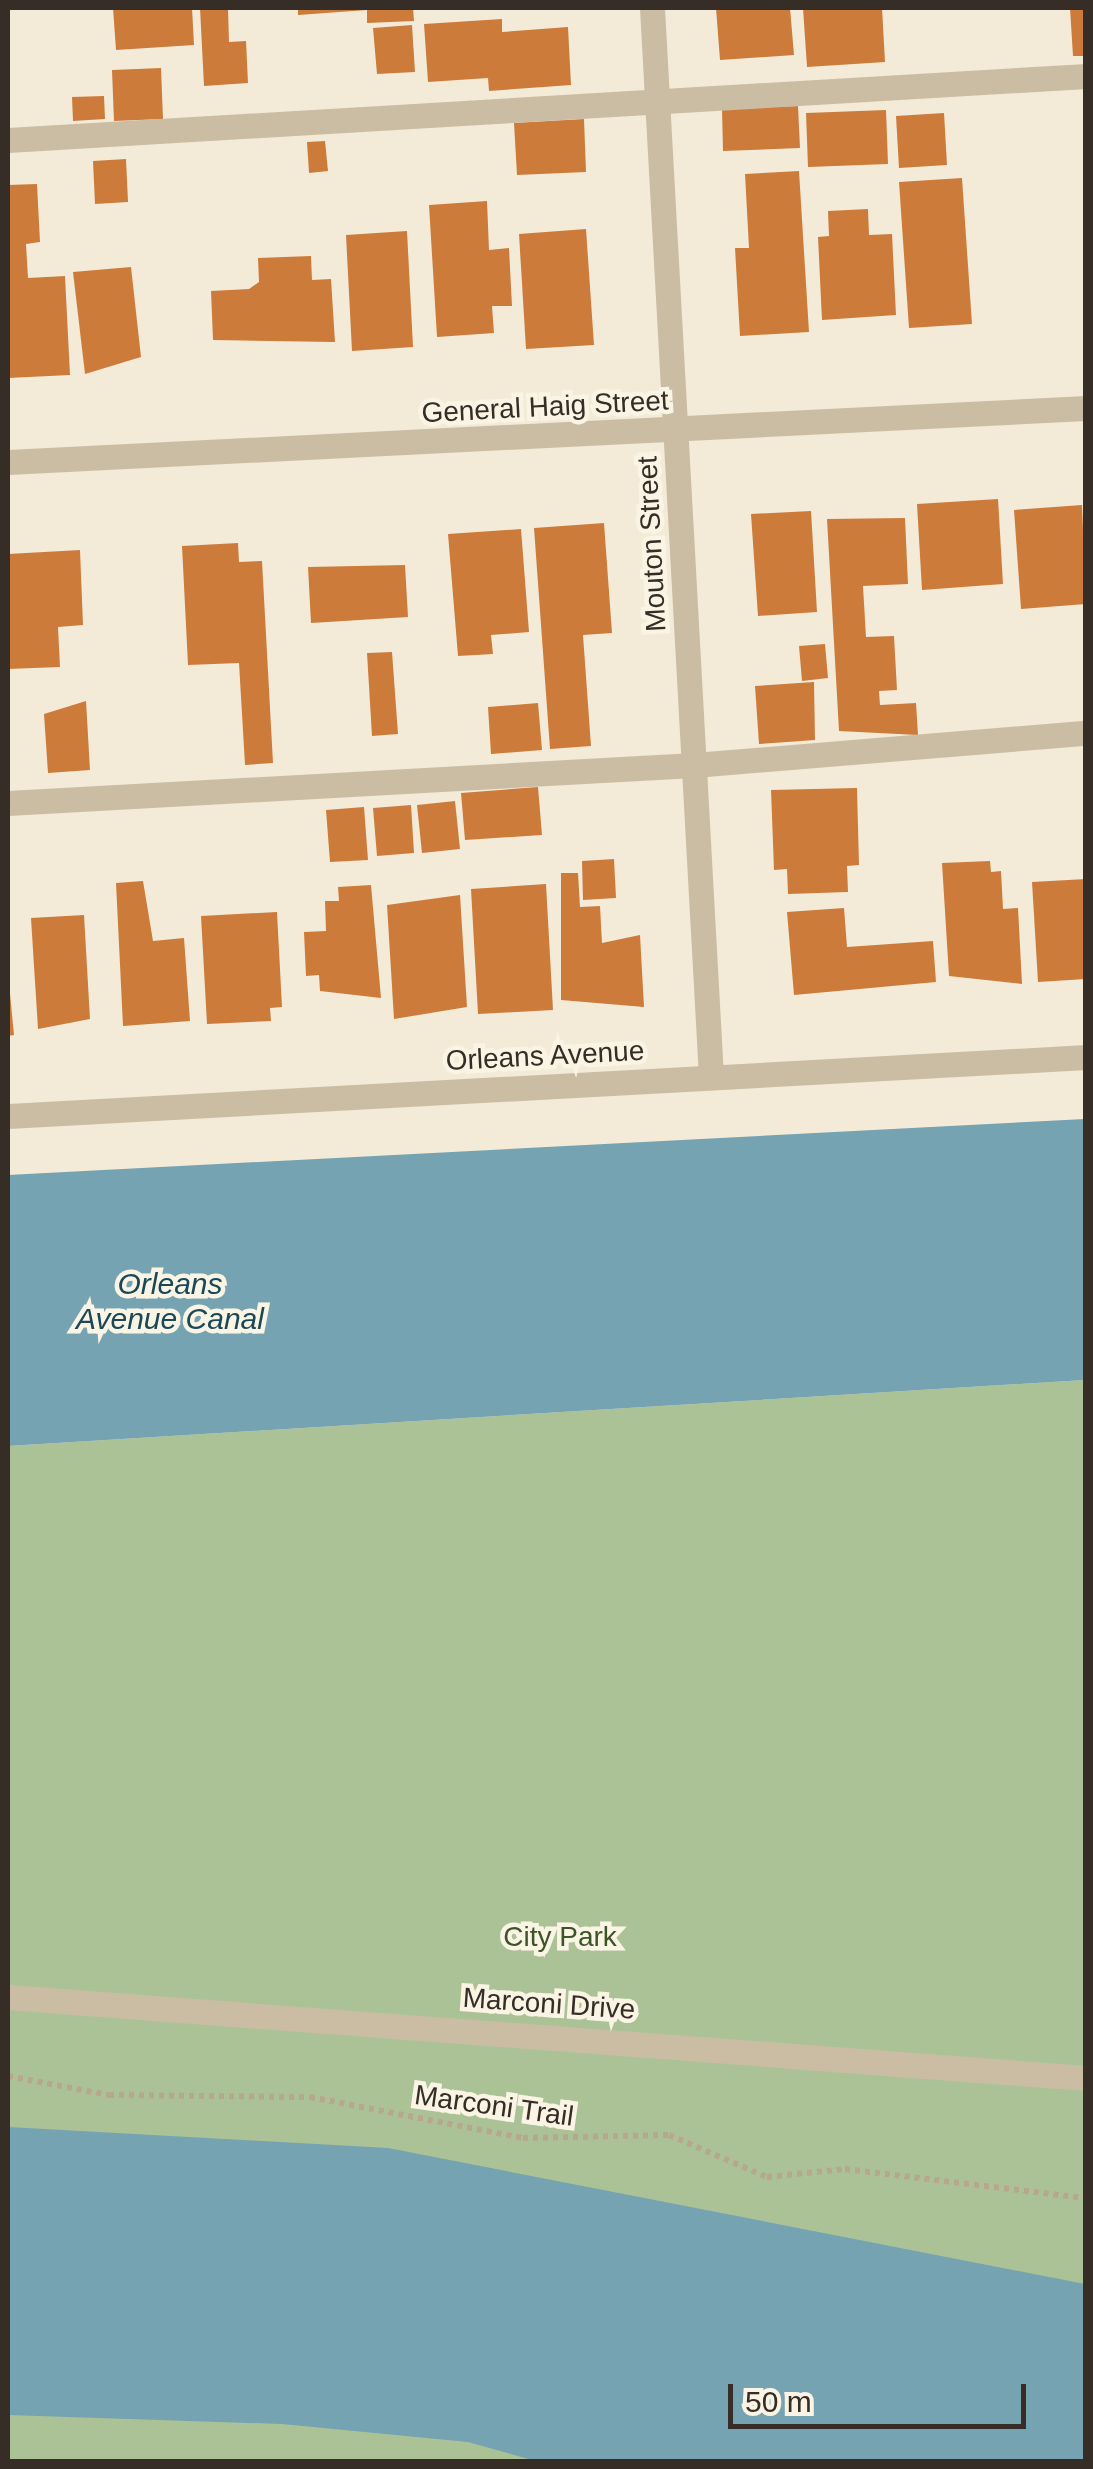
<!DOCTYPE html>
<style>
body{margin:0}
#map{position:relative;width:1093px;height:2469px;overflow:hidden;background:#f3ebd8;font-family:Helvetica,sans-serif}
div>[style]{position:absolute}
.green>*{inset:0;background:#abc297}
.water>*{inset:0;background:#75a3b1}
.building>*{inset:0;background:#cd7b3b}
.path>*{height:6px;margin-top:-3px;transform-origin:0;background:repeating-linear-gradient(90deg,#b7a78d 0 5px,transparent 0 10px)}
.minor>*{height:25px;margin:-12.5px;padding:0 12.5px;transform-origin:12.5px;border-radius:12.5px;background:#cbbda3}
span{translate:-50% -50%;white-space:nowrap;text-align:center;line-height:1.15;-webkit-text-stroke:9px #faf4e4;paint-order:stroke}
.street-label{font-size:28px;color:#362e26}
.park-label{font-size:28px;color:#3c5528}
.water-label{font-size:30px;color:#194959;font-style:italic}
.frame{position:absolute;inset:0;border:10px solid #362e26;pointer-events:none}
.scale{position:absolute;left:728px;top:2384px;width:298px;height:45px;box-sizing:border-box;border:5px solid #362e26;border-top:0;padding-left:12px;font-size:30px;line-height:35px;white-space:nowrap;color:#362e26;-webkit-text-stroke:8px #faf4e4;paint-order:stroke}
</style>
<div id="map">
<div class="green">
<div style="clip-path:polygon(1085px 1380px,1085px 2461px,8px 2461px,8px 1446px)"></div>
</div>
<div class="water">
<div style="clip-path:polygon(1085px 1119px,1085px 1380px,8px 1446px,8px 1175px)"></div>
<div style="clip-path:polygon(8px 2127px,388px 2148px,1085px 2284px,1085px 2461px,539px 2462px,468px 2442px,282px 2424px,8px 2415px)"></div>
</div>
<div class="building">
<div style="clip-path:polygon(113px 8px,192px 8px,194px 45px,116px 50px)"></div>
<div style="clip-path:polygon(200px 8px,228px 8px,229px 42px,246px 41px,248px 83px,204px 86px)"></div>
<div style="clip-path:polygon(298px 8px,413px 8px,414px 21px,367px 23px,367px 10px,298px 15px)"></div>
<div style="clip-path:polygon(716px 8px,790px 8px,794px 55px,720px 60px)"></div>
<div style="clip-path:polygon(803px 8px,882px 8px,885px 62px,807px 67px)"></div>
<div style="clip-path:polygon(1070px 8px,1086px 8px,1086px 56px,1073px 56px)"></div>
<div style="clip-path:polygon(502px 19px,502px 32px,568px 27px,571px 85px,489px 91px,488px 78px,428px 82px,424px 24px)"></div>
<div style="clip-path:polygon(412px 25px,415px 72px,377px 74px,373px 28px)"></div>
<div style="clip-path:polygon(161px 68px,163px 119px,114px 121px,112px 70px)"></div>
<div style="clip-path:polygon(104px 96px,105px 119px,73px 121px,72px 97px)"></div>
<div style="clip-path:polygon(798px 106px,800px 148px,723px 151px,722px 109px)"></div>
<div style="clip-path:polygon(886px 110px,888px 164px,808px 167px,806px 113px)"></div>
<div style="clip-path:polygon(944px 113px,947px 165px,899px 168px,896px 116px)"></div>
<div style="clip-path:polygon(584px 119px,586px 172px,517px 175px,514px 123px)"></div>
<div style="clip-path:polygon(325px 141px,328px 171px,309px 173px,307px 142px)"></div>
<div style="clip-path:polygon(126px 159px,128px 202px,95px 204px,93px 161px)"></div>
<div style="clip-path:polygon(799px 171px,809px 332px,740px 336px,735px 248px,749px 248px,745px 174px)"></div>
<div style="clip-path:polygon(962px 178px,972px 324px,909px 328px,899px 182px)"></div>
<div style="clip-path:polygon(37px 184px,40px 242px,26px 244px,28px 278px,65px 276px,70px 375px,8px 378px,8px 185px)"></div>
<div style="clip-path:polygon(487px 201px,489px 250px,509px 248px,512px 306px,492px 306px,494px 333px,437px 337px,429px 205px)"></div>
<div style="clip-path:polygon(868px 209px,869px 235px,892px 234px,896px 315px,822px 320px,818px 237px,829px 236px,828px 211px)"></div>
<div style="clip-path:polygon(586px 229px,594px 345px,526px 349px,519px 234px)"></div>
<div style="clip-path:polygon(407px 231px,413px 347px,352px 351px,346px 235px)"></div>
<div style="clip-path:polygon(311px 256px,312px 280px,331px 279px,335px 342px,213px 340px,211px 291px,249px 289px,259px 282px,258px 258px)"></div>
<div style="clip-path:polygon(131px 267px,141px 357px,85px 374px,73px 272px)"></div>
<div style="clip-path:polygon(998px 499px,1003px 584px,922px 590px,917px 504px)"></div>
<div style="clip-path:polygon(1082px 505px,1086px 604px,1021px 609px,1014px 510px)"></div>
<div style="clip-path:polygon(811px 511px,817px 612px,758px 616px,751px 514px)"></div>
<div style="clip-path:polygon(905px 518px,908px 584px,863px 586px,866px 637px,894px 636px,897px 690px,879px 691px,880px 705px,916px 703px,918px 735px,839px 731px,827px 519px)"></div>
<div style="clip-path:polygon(604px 523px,612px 633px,583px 635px,591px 746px,550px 749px,534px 528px)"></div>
<div style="clip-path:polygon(521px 529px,529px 632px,491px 635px,493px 654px,458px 656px,448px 534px)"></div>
<div style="clip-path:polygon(238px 543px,239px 562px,262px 561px,273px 763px,245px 765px,239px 663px,188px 665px,182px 546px)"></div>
<div style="clip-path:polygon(80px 550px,83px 625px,58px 627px,60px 667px,8px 669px,8px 554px)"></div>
<div style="clip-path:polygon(405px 565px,408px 617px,311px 623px,308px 567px)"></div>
<div style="clip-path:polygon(825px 644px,828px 678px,802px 681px,799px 646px)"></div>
<div style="clip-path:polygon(392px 652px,398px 734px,372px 736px,367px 653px)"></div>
<div style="clip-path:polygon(814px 682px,815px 740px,759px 744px,755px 686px)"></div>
<div style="clip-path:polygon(86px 701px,90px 770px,48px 773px,44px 714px)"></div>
<div style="clip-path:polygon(538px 703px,542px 750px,491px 754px,488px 707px)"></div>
<div style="clip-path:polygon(538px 787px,542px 835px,465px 840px,461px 793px)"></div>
<div style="clip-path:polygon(857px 788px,859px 865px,847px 866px,848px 892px,788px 894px,787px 869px,774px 870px,771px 790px)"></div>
<div style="clip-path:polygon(455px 801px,460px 849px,422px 853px,417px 805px)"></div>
<div style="clip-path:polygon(411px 805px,414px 853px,377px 856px,373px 808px)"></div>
<div style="clip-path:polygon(364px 807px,368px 860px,330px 862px,326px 810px)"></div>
<div style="clip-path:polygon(614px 859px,616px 898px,583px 900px,582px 861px)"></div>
<div style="clip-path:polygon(990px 861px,991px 872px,1001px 871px,1003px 909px,1018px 908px,1022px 984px,949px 976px,942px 863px)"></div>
<div style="clip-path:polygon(561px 873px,578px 873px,580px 907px,600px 906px,602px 943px,640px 935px,644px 1007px,561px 1000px)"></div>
<div style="clip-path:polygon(1086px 879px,1086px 979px,1038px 982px,1032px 882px)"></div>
<div style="clip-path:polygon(143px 881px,153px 941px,184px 938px,190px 1021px,123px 1026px,116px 883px)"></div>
<div style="clip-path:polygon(546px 884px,553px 1010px,478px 1014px,471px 889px)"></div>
<div style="clip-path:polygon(371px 885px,381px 998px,320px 991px,319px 975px,306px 976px,304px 932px,326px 931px,325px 901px,339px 901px,338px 887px)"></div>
<div style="clip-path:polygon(460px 895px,467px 1007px,394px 1019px,387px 905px)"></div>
<div style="clip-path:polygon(844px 908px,847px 947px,933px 941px,936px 982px,794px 995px,787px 912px)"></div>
<div style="clip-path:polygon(277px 912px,282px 1007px,270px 1008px,271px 1021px,207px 1024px,201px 916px)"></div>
<div style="clip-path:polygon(84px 915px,90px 1019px,38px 1029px,31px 918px)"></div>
<div style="clip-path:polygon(8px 973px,14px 1035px,8px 1036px)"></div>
</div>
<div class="path">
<div style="left:8px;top:2076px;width:103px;rotate:10.7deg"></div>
<div style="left:109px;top:2095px;width:201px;rotate:0.6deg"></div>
<div style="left:310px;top:2097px;width:217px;rotate:10.9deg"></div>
<div style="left:523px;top:2138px;width:146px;rotate:-1.2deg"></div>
<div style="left:669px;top:2135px;width:107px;rotate:23.2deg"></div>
<div style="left:767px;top:2177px;width:78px;rotate:-5.9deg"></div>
<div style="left:845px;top:2169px;width:243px;rotate:6.9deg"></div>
</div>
<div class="minor">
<div style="left:652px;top:8px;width:1071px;rotate:86.84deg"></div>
<div style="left:8px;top:140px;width:1080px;rotate:-3.4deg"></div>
<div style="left:8px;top:462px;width:1079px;rotate:-2.87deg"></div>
<div style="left:8px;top:803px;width:687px;rotate:-3.17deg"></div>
<div style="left:694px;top:765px;width:393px;rotate:-4.7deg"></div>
<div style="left:8px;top:1116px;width:1080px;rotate:-3.13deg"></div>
<div style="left:8px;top:1997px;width:1081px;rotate:4.3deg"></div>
</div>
<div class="street-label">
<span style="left:545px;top:407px;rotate:-3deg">General Haig Street</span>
<span style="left:652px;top:544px;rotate:-93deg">Mouton Street</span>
<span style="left:545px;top:1056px;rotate:-3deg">Orleans Avenue</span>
<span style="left:549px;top:2004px;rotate:4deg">Marconi Drive</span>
<span style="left:494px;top:2106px;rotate:8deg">Marconi Trail</span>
</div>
<div class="park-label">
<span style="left:560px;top:1937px">City Park</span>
</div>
<div class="water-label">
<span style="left:170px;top:1301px">Orleans<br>Avenue Canal</span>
</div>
<div class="frame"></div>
<div class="scale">50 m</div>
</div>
